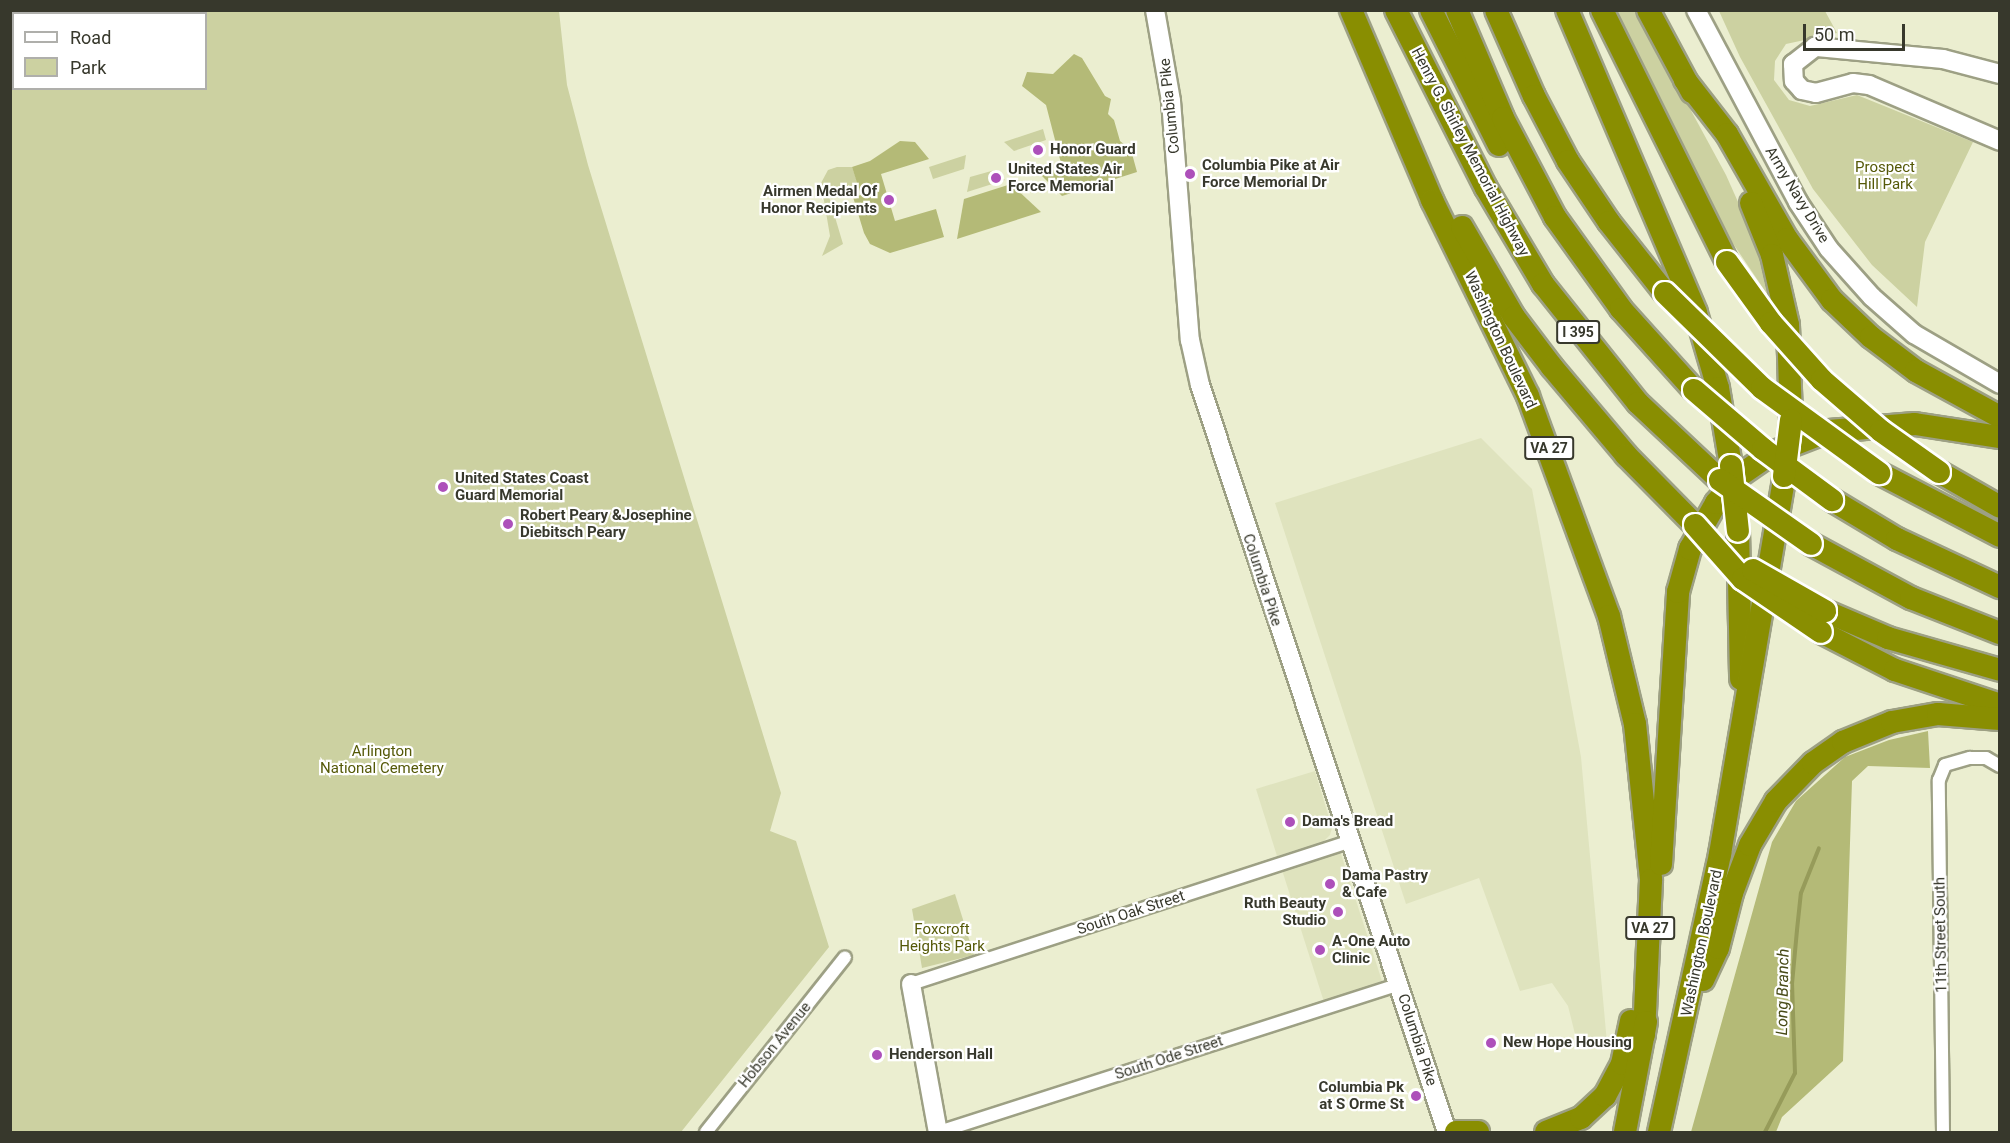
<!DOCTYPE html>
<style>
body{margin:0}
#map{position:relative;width:2010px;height:1143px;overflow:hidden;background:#ebeed0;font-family:Roboto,sans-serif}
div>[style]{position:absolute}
.built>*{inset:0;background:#dfe3be}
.green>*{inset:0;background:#ccd1a1}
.forest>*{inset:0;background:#b4ba77}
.stream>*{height:4px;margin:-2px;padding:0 2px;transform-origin:2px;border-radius:2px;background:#969b5a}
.roads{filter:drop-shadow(2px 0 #9da084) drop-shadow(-2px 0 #9da084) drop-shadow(0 2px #9da084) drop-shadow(0 -2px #9da084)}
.street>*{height:12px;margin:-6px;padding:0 6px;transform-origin:6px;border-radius:6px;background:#fff}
.secondary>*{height:18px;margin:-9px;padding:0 9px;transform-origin:9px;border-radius:9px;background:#fff}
.highway>*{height:22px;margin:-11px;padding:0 11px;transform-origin:11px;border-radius:11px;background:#898e01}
.bridges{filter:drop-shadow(2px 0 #fff) drop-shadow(-2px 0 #fff) drop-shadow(0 2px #fff) drop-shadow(0 -2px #fff)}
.highway-bridge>*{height:22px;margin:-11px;padding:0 11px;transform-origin:11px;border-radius:11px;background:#898e01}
.dots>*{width:16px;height:16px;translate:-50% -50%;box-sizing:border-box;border:3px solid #fff;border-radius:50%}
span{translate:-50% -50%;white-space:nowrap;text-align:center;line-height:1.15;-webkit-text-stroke:4.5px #fff;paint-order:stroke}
.shield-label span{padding:2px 4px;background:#fff;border:2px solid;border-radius:4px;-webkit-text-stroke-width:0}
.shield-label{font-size:14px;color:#37382c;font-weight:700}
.street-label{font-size:15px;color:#37382c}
.poi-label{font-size:15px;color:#37382c;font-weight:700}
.left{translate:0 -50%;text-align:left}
.right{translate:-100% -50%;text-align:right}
.park-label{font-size:15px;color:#555908}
.water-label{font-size:16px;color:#474a17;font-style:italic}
.frame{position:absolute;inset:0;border:12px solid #37382c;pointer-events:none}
.legend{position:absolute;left:12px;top:12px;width:195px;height:78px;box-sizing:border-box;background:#fff;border:2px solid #afafab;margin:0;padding:8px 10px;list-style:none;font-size:18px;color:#37382c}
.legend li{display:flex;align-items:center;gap:12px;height:30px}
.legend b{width:30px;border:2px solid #afafab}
.scale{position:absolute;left:1803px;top:24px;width:102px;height:27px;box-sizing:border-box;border:3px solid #37382c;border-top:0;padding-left:8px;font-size:18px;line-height:21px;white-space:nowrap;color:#37382c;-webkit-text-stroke:4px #fff;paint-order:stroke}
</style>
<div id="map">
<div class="built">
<div style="clip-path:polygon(1481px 438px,1532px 489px,1581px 757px,1607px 1043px,1579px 1050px,1568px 1006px,1552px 983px,1520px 991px,1479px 878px,1406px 904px,1275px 503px)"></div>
<div style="clip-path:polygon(1315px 771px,1332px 828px,1330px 835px,1323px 842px,1277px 856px,1256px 789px)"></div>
<div style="clip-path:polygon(1340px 851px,1382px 981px,1324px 1002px,1282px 870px)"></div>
</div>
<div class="green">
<div style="clip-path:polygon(evenodd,10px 11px,559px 11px,567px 85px,588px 165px,781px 793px,770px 831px,796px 841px,829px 947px,681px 1132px,11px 1132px,10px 11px,14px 14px,206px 14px,206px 88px,14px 88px,14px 14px)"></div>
<div style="clip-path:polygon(1616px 11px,1637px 11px,1726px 175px,1759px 249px,1773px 303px,1730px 239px)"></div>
<div style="clip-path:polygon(1719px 11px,1825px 11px,1837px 33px,1786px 44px,1775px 61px,1774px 80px,1789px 100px,1810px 106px,1857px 95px,1973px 142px,1925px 242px,1917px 307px,1872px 265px,1813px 189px,1740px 57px)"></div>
<div style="clip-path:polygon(1043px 129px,1046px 140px,1014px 151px,1004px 142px)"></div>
<div style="clip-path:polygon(966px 155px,964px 169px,933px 179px,929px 167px)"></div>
<div style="clip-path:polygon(837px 167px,852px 167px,858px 184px,834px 191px,834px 194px,827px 190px,843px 244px,822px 256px,830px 236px,821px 183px,828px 170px)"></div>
<div style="clip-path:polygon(995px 170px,1005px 180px,967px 192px,970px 177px)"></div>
<div style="clip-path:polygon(955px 894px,974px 955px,922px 968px,912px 909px)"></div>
</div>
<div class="forest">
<div style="clip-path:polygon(1074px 54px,1082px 58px,1105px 96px,1111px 99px,1108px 114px,1114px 120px,1120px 141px,1131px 150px,1137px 172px,1062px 196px,1040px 174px,1062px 167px,1046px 105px,1022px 86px,1027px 72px,1053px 74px)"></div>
<div style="clip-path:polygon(900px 141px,915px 142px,929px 159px,881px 174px,895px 221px,936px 209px,944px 237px,890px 253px,870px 244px,864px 233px,853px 197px,861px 195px,852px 167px,870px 161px)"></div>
<div style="clip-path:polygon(1011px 184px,1041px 212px,957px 239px,964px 199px)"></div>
<div style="clip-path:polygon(1928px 731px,1930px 768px,1868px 766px,1852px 781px,1843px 1061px,1782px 1117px,1776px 1132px,1691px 1132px,1772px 842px,1796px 801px,1845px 757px,1889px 740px)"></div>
</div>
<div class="stream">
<div style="left:1765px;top:1132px;width:66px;rotate:-63deg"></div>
<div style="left:1795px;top:1073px;width:89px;rotate:-91.9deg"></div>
<div style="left:1792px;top:984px;width:54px;rotate:-84.7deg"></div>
<div style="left:1797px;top:930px;width:37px;rotate:-84deg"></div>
<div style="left:1801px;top:893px;width:48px;rotate:-68.2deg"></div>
</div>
<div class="roads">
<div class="street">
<div style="left:911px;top:984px;width:463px;rotate:-18deg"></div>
<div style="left:706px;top:1132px;width:223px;rotate:-51.5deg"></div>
<div style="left:939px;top:1132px;width:483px;rotate:-17.8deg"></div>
<div style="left:1943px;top:1132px;width:352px;rotate:-90.7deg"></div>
<div style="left:1939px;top:780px;width:16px;rotate:-68deg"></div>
<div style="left:1945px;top:765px;width:26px;rotate:-16deg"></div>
<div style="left:1970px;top:758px;width:16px"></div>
<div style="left:1986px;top:758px;width:16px;rotate:30deg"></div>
</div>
<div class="secondary">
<div style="left:1155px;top:10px;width:92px;rotate:80deg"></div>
<div style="left:1171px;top:101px;width:240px;rotate:85.5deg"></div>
<div style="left:1190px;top:340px;width:46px;rotate:77.5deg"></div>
<div style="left:1200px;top:385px;width:787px;rotate:71.7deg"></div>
<div style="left:1696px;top:10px;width:217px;rotate:62deg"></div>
<div style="left:1798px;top:202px;width:56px;rotate:56.6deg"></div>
<div style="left:1829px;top:249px;width:64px;rotate:48.1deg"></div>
<div style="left:1872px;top:297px;width:56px;rotate:41.4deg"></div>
<div style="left:1914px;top:334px;width:99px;rotate:30.2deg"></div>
<div style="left:2000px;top:74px;width:59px;rotate:-165.3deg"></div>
<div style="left:1943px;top:59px;width:129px;rotate:-174.6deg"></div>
<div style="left:1815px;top:47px;width:28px;rotate:142deg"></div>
<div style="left:1793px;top:64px;width:17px;rotate:87deg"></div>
<div style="left:1794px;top:81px;width:12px;rotate:48deg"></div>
<div style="left:1802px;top:90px;width:14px;rotate:12deg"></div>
<div style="left:1816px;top:93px;width:38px;rotate:-15deg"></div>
<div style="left:1853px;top:83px;width:16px;rotate:7deg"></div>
<div style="left:1869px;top:85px;width:142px;rotate:23.1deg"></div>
<div style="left:911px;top:984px;width:150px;rotate:79.7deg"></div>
</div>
<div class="highway">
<div style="left:1351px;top:10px;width:207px;rotate:66.9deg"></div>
<div style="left:1432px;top:200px;width:218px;rotate:63.9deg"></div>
<div style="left:1528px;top:396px;width:234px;rotate:69.8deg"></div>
<div style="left:1609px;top:616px;width:111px;rotate:76.5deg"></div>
<div style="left:1635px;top:724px;width:157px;rotate:84.1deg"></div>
<div style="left:1651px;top:880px;width:155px;rotate:92.6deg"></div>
<div style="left:1396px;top:10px;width:199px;rotate:63.2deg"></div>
<div style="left:1486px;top:188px;width:112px;rotate:59.3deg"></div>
<div style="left:1543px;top:284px;width:152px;rotate:51.4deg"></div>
<div style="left:1638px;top:403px;width:112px;rotate:43.2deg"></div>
<div style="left:1431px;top:10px;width:151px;rotate:63.3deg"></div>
<div style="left:1457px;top:10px;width:117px;rotate:66.9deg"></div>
<div style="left:1503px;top:118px;width:112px;rotate:62.3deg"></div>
<div style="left:1555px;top:217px;width:113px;rotate:54.3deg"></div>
<div style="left:1621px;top:309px;width:109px;rotate:48deg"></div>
<div style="left:1496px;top:10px;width:94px;rotate:66.2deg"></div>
<div style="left:1534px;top:96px;width:73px;rotate:62.4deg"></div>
<div style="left:1568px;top:161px;width:73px;rotate:56.1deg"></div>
<div style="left:1609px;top:222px;width:90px;rotate:51.7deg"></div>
<div style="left:1567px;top:10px;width:329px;rotate:66.9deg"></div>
<div style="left:1696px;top:313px;width:78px;rotate:73.7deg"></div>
<div style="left:1718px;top:388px;width:79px;rotate:80.5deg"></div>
<div style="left:1602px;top:10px;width:281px;rotate:63.6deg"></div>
<div style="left:1648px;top:10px;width:93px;rotate:61.8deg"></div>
<div style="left:1685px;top:80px;width:68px;rotate:52.1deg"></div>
<div style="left:1727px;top:134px;width:121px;rotate:60.3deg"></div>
<div style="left:1787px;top:239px;width:76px;rotate:53.6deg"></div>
<div style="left:1832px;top:300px;width:54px;rotate:43.5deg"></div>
<div style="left:1871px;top:337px;width:56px;rotate:37.1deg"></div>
<div style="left:1916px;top:371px;width:96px;rotate:28.7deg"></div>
<div style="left:1751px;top:203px;width:56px;rotate:68deg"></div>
<div style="left:1772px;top:255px;width:72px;rotate:77.1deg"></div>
<div style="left:1788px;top:325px;width:95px;rotate:88.2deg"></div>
<div style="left:1462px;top:227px;width:104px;rotate:60deg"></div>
<div style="left:1514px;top:317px;width:63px;rotate:52.8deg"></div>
<div style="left:1552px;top:367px;width:115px;rotate:49.9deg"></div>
<div style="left:1626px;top:455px;width:98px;rotate:45.4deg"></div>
<div style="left:1939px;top:472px;width:70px;rotate:29.8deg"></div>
<div style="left:1879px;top:473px;width:136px;rotate:27.5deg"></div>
<div style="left:1832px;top:500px;width:76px;rotate:31deg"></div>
<div style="left:1897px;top:539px;width:114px;rotate:25deg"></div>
<div style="left:1738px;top:531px;width:148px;rotate:88.8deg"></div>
<div style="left:1811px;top:544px;width:114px;rotate:28.4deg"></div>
<div style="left:1911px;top:598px;width:96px;rotate:21.5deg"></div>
<div style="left:1825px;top:611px;width:69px;rotate:23.2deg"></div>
<div style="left:1888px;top:638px;width:116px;rotate:15.9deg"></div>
<div style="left:1821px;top:632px;width:83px;rotate:27.2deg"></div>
<div style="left:1895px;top:670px;width:111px;rotate:18.4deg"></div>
<div style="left:1661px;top:864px;width:273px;rotate:-86.4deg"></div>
<div style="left:1678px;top:592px;width:45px;rotate:-74.4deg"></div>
<div style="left:1690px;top:549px;width:53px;rotate:-60.5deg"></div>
<div style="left:1716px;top:503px;width:35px;rotate:-50deg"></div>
<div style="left:1739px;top:476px;width:40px;rotate:-34.9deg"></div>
<div style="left:1772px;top:453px;width:61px;rotate:-21.1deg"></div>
<div style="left:1829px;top:431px;width:86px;rotate:-4.7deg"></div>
<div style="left:1915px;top:424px;width:86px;rotate:8.7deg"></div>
<div style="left:1703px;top:980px;width:35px;rotate:-65deg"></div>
<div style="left:1718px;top:948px;width:57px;rotate:-75.7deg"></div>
<div style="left:1732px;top:893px;width:51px;rotate:-69.4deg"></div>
<div style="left:1750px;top:845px;width:51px;rotate:-59.4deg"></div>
<div style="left:1776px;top:801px;width:53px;rotate:-45.8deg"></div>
<div style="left:1813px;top:763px;width:37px;rotate:-35deg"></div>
<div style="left:1843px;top:742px;width:53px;rotate:-22.2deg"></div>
<div style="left:1892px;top:722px;width:47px;rotate:-9.9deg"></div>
<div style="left:1938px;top:714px;width:62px;rotate:4.6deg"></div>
<div style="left:1456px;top:1132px;width:22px"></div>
<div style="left:1546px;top:1132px;width:38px;rotate:-22deg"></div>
<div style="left:1581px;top:1118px;width:33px;rotate:-43deg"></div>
<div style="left:1605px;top:1096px;width:36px;rotate:-62deg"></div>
<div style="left:1622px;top:1064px;width:44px;rotate:-78.2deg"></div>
<div style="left:1625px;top:1132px;width:112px;rotate:-79.2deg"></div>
<div style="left:1659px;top:1132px;width:285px;rotate:-77.6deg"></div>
<div style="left:1720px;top:854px;width:381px;rotate:-80.3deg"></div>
</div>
</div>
<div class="bridges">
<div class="highway-bridge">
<div style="left:1727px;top:262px;width:75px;rotate:54.2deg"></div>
<div style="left:1771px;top:323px;width:76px;rotate:48.2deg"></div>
<div style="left:1822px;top:380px;width:78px;rotate:40.8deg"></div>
<div style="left:1881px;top:431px;width:71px;rotate:35.3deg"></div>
<div style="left:1665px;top:293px;width:136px;rotate:44.4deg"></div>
<div style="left:1762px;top:388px;width:145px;rotate:36deg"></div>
<div style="left:1694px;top:390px;width:91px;rotate:40.5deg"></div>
<div style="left:1763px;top:449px;width:86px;rotate:36.5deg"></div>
<div style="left:1731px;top:466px;width:65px;rotate:83.9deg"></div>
<div style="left:1784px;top:476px;width:56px;rotate:-82.9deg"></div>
<div style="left:1720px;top:480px;width:111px;rotate:35.1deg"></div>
<div style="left:1695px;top:525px;width:72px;rotate:48.4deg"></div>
<div style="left:1743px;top:579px;width:94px;rotate:34.2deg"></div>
<div style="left:1753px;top:570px;width:83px;rotate:29.7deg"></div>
</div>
</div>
<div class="dots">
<div style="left:1038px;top:150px;background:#ad50ba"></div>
<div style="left:1190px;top:174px;background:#ad50ba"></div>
<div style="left:996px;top:178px;background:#ad50ba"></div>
<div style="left:889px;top:200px;background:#ad50ba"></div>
<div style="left:443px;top:487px;background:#ad50ba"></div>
<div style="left:508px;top:524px;background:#ad50ba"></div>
<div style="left:1290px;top:822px;background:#ad50ba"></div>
<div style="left:1330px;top:884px;background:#ad50ba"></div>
<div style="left:1338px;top:912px;background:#ad50ba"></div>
<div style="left:1320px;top:950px;background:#ad50ba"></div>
<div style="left:1491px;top:1043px;background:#ad50ba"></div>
<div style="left:877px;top:1055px;background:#ad50ba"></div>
<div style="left:1416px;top:1096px;background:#ad50ba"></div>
</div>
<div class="shield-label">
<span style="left:1578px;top:332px">I 395</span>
<span style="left:1549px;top:448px">VA 27</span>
<span style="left:1650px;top:928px">VA 27</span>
</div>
<div class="street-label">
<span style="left:1170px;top:106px;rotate:-96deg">Columbia Pike</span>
<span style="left:1470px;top:152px;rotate:62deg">Henry G. Shirley Memorial Highway</span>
<span style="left:1797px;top:195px;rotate:59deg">Army Navy Drive</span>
<span style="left:1500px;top:340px;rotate:65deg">Washington Boulevard</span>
<span style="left:1262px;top:580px;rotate:72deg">Columbia Pike</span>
<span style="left:1131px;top:913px;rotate:-18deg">South Oak Street</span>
<span style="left:1941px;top:935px;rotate:-91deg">11th Street South</span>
<span style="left:1702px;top:943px;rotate:-78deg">Washington Boulevard</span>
<span style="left:1417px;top:1040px;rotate:72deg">Columbia Pike</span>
<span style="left:775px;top:1045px;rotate:-51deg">Hobson Avenue</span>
<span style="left:1169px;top:1058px;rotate:-18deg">South Ode Street</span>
</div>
<div class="poi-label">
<span class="left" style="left:1050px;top:150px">Honor Guard</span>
<span class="left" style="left:1202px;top:174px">Columbia Pike at Air<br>Force Memorial Dr</span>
<span class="left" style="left:1008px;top:178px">United States Air<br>Force Memorial</span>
<span class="right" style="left:877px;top:200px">Airmen Medal Of<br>Honor Recipients</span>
<span class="left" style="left:455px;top:487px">United States Coast<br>Guard Memorial</span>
<span class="left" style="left:520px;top:524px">Robert Peary &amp;Josephine<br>Diebitsch Peary</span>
<span class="left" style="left:1302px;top:822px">Dama's Bread</span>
<span class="left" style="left:1342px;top:884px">Dama Pastry<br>&amp; Cafe</span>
<span class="right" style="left:1326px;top:912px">Ruth Beauty<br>Studio</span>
<span class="left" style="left:1332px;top:950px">A-One Auto<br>Clinic</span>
<span class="left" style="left:1503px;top:1043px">New Hope Housing</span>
<span class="left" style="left:889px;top:1055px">Henderson Hall</span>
<span class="right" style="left:1404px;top:1096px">Columbia Pk<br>at S Orme St</span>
</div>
<div class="park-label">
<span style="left:1885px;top:176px">Prospect<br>Hill Park</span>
<span style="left:382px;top:760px">Arlington<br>National Cemetery</span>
<span style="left:942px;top:938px">Foxcroft<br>Heights Park</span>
</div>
<div class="water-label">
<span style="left:1783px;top:992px;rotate:-89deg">Long Branch</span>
</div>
<div class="frame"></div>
<ul class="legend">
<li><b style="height:8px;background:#fff"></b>Road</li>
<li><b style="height:16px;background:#ccd1a1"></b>Park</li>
</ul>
<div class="scale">50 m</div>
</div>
